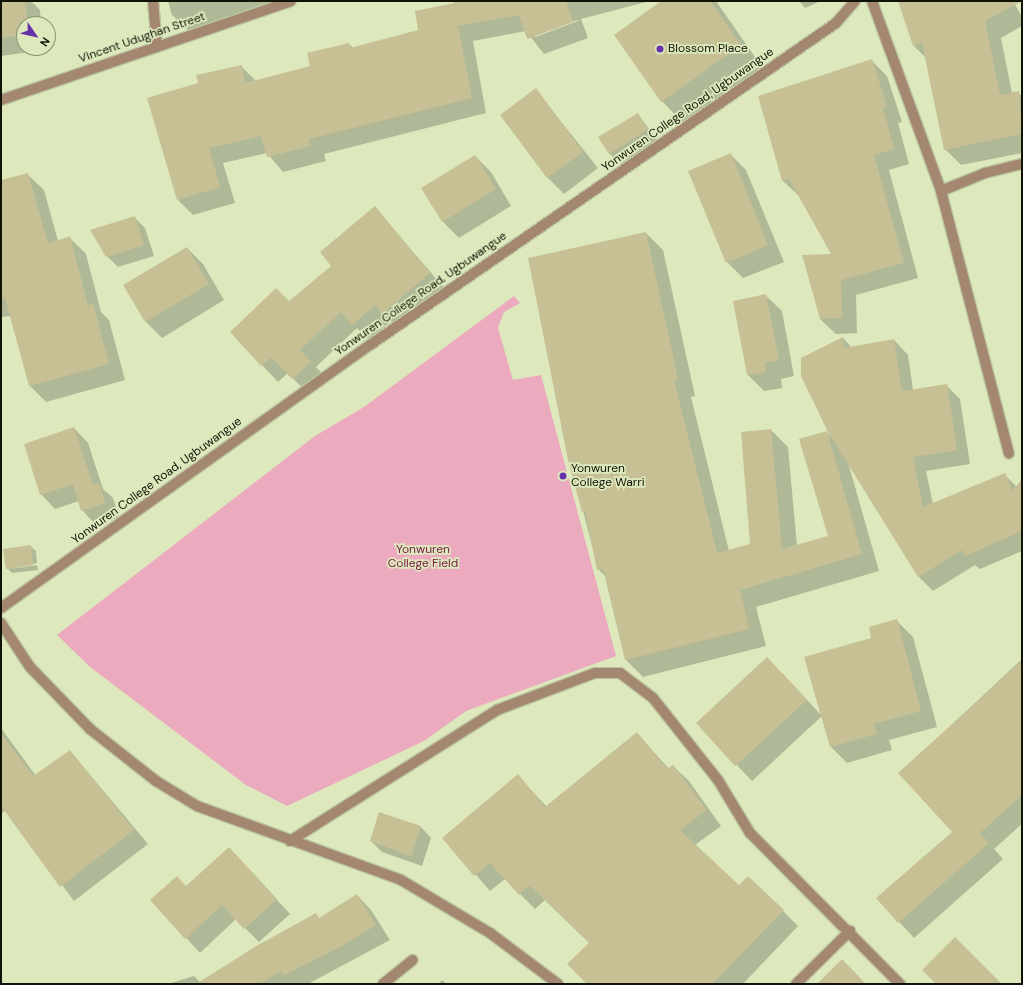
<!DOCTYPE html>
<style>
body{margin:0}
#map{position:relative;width:1023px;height:985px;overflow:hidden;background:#dde8bd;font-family:"DM Sans",sans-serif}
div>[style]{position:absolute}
.green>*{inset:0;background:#ebaabe}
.shadow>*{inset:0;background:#0003}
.building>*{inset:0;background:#c8c095}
.roads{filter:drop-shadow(1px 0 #bcc6a0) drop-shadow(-1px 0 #bcc6a0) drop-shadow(0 1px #bcc6a0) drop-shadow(0 -1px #bcc6a0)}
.street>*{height:10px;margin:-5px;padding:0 5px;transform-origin:5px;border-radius:5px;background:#a38771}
.dots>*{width:11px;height:11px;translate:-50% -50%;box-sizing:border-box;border:2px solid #dde8bd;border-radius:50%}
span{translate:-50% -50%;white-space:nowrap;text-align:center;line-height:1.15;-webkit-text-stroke:3.5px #dde8bd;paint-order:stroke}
.street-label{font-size:12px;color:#101305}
.poi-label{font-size:12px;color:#101305}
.left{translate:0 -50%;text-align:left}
.park-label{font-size:12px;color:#771842}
.frame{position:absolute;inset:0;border:2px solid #101305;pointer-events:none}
.north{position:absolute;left:16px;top:16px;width:40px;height:40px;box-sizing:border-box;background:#dde8bd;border:1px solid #8b9373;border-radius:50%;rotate:124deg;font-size:11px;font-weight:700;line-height:16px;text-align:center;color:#101305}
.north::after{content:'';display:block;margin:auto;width:14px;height:18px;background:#6632a9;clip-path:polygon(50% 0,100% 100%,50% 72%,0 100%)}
</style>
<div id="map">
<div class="green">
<div style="clip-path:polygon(514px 296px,520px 303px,504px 312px,498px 328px,513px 380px,541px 375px,616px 656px,466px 711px,424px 741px,287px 806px,246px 785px,90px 667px,57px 635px,315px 436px,364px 407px)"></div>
</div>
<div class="shadow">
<div style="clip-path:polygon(1px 1px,31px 1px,40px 10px,41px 24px,24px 24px,24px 48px,45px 50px,1px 56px)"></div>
<div style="clip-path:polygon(168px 1px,279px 1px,189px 31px,172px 15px)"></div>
<div style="clip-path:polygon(evenodd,456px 1px,650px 1px,581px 19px,588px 38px,544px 54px,526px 31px,473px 41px,486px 113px,324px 154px,326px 161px,283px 172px,267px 153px,223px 163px,235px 203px,193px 215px,178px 200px,199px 84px,241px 66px,256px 81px,311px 67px,349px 44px,353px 48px,420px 31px,456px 1px,578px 20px,578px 21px,535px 37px,535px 35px,578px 20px)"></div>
<div style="clip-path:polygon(663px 1px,716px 1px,762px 67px,683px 123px,662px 101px)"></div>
<div style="clip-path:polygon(799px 1px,821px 1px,805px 8px)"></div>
<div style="clip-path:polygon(899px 1px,1013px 1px,1022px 17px,1022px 26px,1001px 38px,1012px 93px,1022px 95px,1022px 153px,961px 165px,945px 149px,927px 59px,914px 46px)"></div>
<div style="clip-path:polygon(872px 61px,887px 76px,902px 122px,898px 123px,909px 164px,889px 170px,918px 278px,856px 295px,857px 333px,836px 334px,820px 319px,833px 255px,799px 196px,783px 181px,759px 97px)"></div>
<div style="clip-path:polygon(535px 89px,598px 168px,564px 194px,547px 177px)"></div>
<div style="clip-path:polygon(638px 114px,658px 141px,620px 164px,609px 153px)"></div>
<div style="clip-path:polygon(730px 154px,746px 170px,784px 262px,743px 278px,727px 262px)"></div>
<div style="clip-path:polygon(475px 156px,491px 172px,511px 206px,459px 238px,443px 222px,423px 189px)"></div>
<div style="clip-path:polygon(27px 174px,44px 190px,58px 241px,70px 238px,86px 254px,101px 312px,109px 320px,125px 380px,46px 402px,30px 386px,11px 316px,1px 317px,1px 182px)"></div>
<div style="clip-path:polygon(375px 208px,446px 290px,399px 329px,391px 321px,369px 340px,357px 328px,316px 367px,327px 378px,309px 395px,288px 373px,278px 382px,231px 332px,289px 302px,332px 266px)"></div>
<div style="clip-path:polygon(134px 217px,145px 228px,154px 256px,118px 267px,107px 256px)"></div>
<div style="clip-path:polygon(646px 233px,663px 250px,695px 396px,691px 397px,729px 551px,751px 544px,771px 430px,788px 447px,797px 546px,829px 537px,826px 432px,832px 437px,843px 338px,852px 348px,894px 340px,908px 355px,913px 390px,946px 385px,960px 399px,970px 464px,926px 471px,933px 504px,1004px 474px,1017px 487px,1022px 481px,1022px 551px,980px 569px,975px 565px,933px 591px,919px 577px,848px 462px,879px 571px,756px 607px,766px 646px,643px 677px,626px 660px,606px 577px,598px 569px,561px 425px)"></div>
<div style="clip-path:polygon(187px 248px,203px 264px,224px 300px,162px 338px,146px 322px,124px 285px)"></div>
<div style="clip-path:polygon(765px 295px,782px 311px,794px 376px,781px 379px,782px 388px,764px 391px,748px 375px,734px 302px)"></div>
<div style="clip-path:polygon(74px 428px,88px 443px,103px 489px,113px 498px,119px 517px,96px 525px,82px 510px,79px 501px,55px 509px,41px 494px)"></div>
<div style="clip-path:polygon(30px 546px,36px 551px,37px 563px,10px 569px,37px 565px,38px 570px,12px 573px,7px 568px)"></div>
<div style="clip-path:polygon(897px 621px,913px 637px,937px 727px,889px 740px,892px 750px,847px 763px,831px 747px,822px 716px,752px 781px,697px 723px,783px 674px,822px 716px,873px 639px)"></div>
<div style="clip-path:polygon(1022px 659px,1022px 824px,994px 849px,1003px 859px,914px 938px,878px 899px,953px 832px,900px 773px)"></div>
<div style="clip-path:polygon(1px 728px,36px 776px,70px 751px,148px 844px,74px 901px,6px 810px,1px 814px)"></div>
<div style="clip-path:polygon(637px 733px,669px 769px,673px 766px,689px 781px,721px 826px,695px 845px,739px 887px,783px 911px,798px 926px,743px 984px,589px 984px,590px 943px,545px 900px,535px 909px,505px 879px,490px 891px,444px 838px,518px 776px,547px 807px)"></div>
<div style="clip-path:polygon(421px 827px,431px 838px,422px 866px,382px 852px,371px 841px)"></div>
<div style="clip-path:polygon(229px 848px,290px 914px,259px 942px,236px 919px,200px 953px,152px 900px,187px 887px)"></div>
<div style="clip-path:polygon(357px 895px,371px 910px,390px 940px,308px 984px,168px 984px,194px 976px,200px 982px,316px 915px,320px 919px)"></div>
<div style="clip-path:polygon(442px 980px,447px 984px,438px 984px)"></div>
</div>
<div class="building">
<div style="clip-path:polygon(1px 1px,25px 1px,28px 24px,24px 24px,24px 35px,1px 38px)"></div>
<div style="clip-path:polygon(464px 1px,566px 1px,573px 22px,527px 39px,519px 15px,458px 26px,472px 98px,309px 139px,311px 146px,267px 157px,261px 136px,209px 148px,220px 187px,177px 200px,147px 98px,198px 83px,196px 75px,242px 65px,245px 83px,310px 66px,307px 53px,349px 43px,350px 48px,418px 30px,415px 11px)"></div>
<div style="clip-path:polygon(661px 1px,710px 1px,741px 45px,661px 102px,614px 35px)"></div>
<div style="clip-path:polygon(898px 1px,1022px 1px,985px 21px,1000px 95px,1019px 91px,1022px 134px,944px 150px,922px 43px,913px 46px)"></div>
<div style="clip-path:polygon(872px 59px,887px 107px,883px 108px,894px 149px,874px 155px,904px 263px,841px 280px,842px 318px,820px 319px,802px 255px,831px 254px,789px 179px,782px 181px,758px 96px)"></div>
<div style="clip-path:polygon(536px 88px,583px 152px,547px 178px,500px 115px)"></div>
<div style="clip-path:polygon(638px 113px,648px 129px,609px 154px,598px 137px)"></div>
<div style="clip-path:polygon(731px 153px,768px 245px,726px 263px,688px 171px)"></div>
<div style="clip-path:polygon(475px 155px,496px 189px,442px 222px,421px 188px)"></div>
<div style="clip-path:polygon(28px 173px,48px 244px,70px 236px,88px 306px,93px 303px,109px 364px,29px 386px,5px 298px,1px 299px,1px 180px)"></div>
<div style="clip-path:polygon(375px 206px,430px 273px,382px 314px,375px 305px,352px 325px,341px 312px,300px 350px,311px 362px,292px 379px,271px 357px,261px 366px,230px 332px,276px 288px,289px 301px,331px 266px,320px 252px)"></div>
<div style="clip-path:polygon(135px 216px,144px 245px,106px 257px,90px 230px)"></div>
<div style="clip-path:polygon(646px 232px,678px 379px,674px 380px,717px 553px,750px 544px,741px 432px,771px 429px,782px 549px,828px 536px,799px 439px,827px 431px,862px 554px,740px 590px,749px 629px,625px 660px,603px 569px,597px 570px,585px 511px,582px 512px,568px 460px,528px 258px)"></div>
<div style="clip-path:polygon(187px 247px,209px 284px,145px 322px,123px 285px)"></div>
<div style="clip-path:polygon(766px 294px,779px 360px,765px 363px,766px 372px,747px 375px,733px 301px)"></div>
<div style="clip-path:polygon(843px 337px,844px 348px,894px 339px,902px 391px,947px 384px,957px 450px,913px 457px,923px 507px,1005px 473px,1012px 491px,1022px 479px,1022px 531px,965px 556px,962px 550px,918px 577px,828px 432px,801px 376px,801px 358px)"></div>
<div style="clip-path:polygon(74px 427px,93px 485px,99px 483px,105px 503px,81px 511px,73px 484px,40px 495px,24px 444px)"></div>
<div style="clip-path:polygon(31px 545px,33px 565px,6px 569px,3px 549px)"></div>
<div style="clip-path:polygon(897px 619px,921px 711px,874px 724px,877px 734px,830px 747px,804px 657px,871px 638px,869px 627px)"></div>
<div style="clip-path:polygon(767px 657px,807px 700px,735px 766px,696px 723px)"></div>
<div style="clip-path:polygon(1022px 661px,1022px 795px,980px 833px,989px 843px,898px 923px,876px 898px,952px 832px,898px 773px)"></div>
<div style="clip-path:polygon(637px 732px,667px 769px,673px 765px,707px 810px,680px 830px,739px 885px,748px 876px,784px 910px,712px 984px,587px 984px,567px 964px,589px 943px,529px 885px,519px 895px,490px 863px,474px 876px,442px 838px,518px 774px,545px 807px)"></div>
<div style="clip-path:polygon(1px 733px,33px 776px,70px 750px,134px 830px,60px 887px,1px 806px)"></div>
<div style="clip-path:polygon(379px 812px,421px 826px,411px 856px,370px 841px)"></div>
<div style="clip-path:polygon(229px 847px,277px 899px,244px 929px,222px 905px,185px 939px,150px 900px,177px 876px,186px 886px)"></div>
<div style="clip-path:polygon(357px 894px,376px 925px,342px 946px,284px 975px,281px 971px,259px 984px,196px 984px,258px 945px,316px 913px,319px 918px)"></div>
<div style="clip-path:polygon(955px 937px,1002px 984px,936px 984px,922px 970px)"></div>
<div style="clip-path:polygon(842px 959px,866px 984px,817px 984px)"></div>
</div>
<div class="roads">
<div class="street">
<div style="left:153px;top:1px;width:45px;rotate:84.9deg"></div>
<div style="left:872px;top:1px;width:202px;rotate:70deg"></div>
<div style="left:941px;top:191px;width:271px;rotate:75.5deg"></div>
<div style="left:1px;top:100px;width:306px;rotate:-18.8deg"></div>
<div style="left:941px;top:191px;width:48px;rotate:-22.2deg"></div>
<div style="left:985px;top:173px;width:38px;rotate:-14deg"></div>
<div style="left:1px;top:608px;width:453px;rotate:-35.5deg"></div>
<div style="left:370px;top:345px;width:566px;rotate:-34.64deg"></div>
<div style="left:836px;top:23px;width:29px;rotate:-49deg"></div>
<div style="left:1px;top:623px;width:53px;rotate:56.6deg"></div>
<div style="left:30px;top:667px;width:86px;rotate:45.9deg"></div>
<div style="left:90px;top:729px;width:84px;rotate:38.2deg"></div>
<div style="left:156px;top:781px;width:48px;rotate:31.4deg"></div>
<div style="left:197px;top:806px;width:217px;rotate:19.9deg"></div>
<div style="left:401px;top:880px;width:104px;rotate:30.8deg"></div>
<div style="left:490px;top:933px;width:85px;rotate:36.9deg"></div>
<div style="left:290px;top:841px;width:245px;rotate:-32.3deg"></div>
<div style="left:497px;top:710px;width:105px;rotate:-20.7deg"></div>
<div style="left:595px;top:673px;width:25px"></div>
<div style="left:620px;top:673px;width:41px;rotate:37.1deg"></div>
<div style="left:653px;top:698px;width:105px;rotate:51.6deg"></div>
<div style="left:718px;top:780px;width:62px;rotate:58.9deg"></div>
<div style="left:750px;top:833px;width:213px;rotate:45.2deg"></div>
<div style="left:383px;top:984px;width:38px;rotate:-39deg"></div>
<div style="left:796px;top:984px;width:76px;rotate:-44.5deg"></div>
</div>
</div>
<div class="dots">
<div style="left:660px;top:49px;background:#6632a9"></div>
<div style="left:563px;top:476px;background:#6632a9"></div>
</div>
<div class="street-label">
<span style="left:142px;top:38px;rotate:-19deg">Vincent Udughan Street</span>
<span style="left:688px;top:110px;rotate:-35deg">Yonwuren College Road, Ugbuwangue</span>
<span style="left:421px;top:294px;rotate:-35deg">Yonwuren College Road, Ugbuwangue</span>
<span style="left:157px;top:481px;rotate:-36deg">Yonwuren College Road, Ugbuwangue</span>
</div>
<div class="poi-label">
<span class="left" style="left:668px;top:49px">Blossom Place</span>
<span class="left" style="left:571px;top:476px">Yonwuren<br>College Warri</span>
</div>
<div class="park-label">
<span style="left:423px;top:557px">Yonwuren<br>College Field</span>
</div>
<div class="frame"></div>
<div class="north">N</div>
</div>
